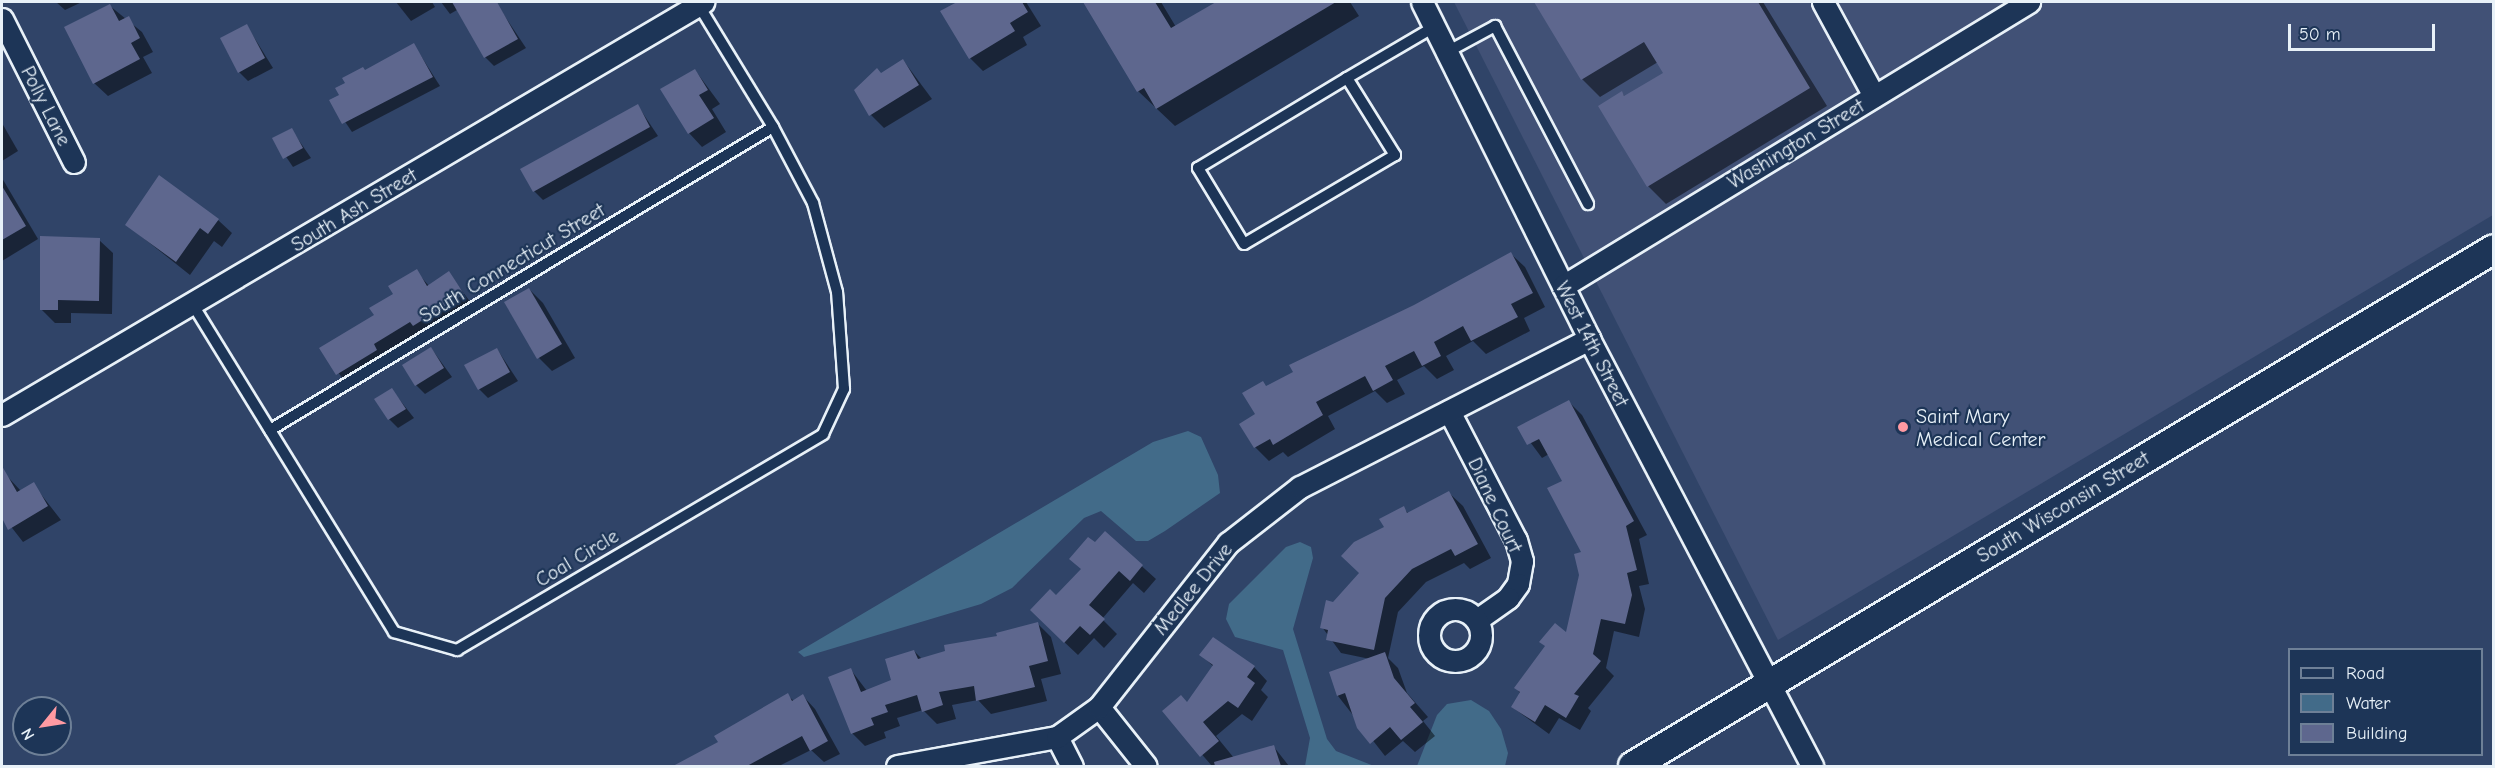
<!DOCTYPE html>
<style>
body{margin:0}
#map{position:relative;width:2495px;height:768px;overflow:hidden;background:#304468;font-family:"Comic Neue",sans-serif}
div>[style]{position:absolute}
.built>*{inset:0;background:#415176}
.water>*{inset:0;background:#426b89}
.shadow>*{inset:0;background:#0007}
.building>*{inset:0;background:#5e678e}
.roads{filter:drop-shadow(2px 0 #e8f1f8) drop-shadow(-2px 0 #e8f1f8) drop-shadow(0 2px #e8f1f8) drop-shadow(0 -2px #e8f1f8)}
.lane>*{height:10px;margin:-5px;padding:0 5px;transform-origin:5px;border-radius:5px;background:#1d3557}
.street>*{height:21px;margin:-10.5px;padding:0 10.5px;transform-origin:10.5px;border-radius:10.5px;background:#1d3557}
.street>.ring{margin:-10.5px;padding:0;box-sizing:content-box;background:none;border:21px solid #1d3557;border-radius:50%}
.secondary>*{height:28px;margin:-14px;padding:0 14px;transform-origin:14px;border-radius:14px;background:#1d3557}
.dots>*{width:16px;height:16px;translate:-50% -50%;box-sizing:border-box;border:3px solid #1d3557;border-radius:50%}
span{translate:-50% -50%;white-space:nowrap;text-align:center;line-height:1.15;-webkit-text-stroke:4.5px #1d3557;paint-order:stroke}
.street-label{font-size:20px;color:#e8f1f8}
.poi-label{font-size:20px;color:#e8f1f8}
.left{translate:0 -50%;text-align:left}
.frame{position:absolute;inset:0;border:3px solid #e8f1f8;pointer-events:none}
.legend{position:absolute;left:2288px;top:648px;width:195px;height:108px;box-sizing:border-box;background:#1d3557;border:2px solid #6e8097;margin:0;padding:8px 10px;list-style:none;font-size:18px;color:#e8f1f8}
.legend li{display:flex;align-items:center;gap:12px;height:30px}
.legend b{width:30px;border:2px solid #6e8097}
.north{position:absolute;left:12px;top:696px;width:60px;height:60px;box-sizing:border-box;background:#1d3557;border:2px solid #6e8097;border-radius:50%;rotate:240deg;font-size:16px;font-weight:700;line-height:24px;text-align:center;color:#e8f1f8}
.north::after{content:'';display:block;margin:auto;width:21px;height:27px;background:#ff9aa2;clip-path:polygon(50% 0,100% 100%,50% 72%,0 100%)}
.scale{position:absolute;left:2288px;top:24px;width:147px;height:27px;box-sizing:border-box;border:3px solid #e8f1f8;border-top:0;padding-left:8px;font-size:18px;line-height:21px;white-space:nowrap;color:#e8f1f8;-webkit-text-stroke:4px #1d3557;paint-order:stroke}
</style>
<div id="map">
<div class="built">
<div style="clip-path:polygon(1454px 2px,2493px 2px,2493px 215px,1778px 640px)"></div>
</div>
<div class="water">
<div style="clip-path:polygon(1188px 431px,1201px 437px,1218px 475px,1220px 493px,1165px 531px,1148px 541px,1136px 541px,1101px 511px,1084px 518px,1012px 588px,981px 604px,804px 657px,798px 652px,1153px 442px)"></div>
<div style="clip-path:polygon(1300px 542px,1311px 547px,1313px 558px,1293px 629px,1327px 739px,1336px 751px,1374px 766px,1305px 766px,1310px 738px,1283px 650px,1235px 637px,1226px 619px,1229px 604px,1286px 547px)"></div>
<div style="clip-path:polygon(1471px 700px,1489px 711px,1501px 729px,1508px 753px,1505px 766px,1417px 766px,1437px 715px,1447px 704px)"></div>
</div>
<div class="shadow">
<div style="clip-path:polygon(56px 2px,82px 2px,65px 10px)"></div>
<div style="clip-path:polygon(396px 2px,432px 2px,435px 7px,411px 21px)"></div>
<div style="clip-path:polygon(441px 2px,462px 2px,464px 6px,450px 14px)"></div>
<div style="clip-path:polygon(960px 2px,1026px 2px,1041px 26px,1023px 37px,1027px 45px,983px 71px,970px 58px,942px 12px)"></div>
<div style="clip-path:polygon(1084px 2px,1161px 2px,1176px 27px,1218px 2px,1350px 2px,1359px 16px,1175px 126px,1138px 91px)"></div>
<div style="clip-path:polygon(1535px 2px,1763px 2px,1827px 106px,1666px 204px,1648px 186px,1622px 93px,1625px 97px,1665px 74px,1658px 62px,1600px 97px,1582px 79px)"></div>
<div style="clip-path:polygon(110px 6px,142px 32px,153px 52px,143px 57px,152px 73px,108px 96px,94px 83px)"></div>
<div style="clip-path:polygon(500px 9px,526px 48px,494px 66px,485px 57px)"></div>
<div style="clip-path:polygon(247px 26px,273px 68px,248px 81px,239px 72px)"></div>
<div style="clip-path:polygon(414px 45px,440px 86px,352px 132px,331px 101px)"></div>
<div style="clip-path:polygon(903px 60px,932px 99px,884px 128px,871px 115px,881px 75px)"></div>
<div style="clip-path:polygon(695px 70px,720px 104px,712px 109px,726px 132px,702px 147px,689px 133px)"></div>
<div style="clip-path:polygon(638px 106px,658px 136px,543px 200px,534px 191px)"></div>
<div style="clip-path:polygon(2px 123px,18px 151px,2px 161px)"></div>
<div style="clip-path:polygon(291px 129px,311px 158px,293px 167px,274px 139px)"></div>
<div style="clip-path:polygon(2px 178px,38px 239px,2px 261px)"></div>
<div style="clip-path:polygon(218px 220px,232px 233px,222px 247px,214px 241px,190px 275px,127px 225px)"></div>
<div style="clip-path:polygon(99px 240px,113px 253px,112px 314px,71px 313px,71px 323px,55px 323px,41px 309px)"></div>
<div style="clip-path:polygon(1511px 254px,1525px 267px,1545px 307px,1524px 318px,1530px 331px,1486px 354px,1473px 341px,1446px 356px,1454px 370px,1437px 379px,1424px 366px,1397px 380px,1405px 394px,1387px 403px,1375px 391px,1328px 416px,1335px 429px,1288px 457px,1283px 452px,1269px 461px,1255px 447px,1257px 415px,1267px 387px)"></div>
<div style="clip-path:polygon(416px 271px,429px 286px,449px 273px,471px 303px,381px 354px,385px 360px,346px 383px,321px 349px,376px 316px)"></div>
<div style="clip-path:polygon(529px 289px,543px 303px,575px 358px,552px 371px,539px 358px)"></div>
<div style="clip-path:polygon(431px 348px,452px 377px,425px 394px,416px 385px)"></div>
<div style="clip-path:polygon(497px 349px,518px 381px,488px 398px,479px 389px)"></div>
<div style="clip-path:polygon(392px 390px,414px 418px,398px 428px,389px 419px)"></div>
<div style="clip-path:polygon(1568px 401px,1582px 415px,1647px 535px,1639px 539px,1649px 584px,1639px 586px,1645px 609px,1639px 637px,1614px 631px,1606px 668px,1614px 676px,1588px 708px,1591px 711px,1580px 730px,1559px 718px,1549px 734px,1512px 707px,1520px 693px,1516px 688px,1567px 635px,1584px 553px,1564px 481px,1549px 454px,1542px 458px,1519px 427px)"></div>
<div style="clip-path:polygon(5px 474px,21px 491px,33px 484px,61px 520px,23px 542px,2px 515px,2px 476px)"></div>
<div style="clip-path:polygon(1449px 493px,1463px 506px,1491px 558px,1470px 569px,1464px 563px,1426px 582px,1398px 612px,1388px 658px,1398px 668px,1407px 693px,1428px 717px,1423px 721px,1435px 736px,1415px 752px,1403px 741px,1385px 756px,1338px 696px,1331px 673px,1370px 659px,1341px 653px,1322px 627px,1333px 603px,1361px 574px,1386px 527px,1403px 508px,1409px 514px)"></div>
<div style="clip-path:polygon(1105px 533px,1156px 579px,1144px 593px,1133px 583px,1102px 619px,1117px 634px,1104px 648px,1094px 638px,1078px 655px,1045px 624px,1056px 598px,1082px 569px)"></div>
<div style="clip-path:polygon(1038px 624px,1051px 637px,1061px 674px,1041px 679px,1047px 701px,991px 714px,978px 700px,952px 705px,956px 719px,937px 724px,923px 710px,897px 718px,900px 726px,884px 732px,886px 738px,865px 746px,852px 733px,851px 670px,867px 691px,893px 680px,914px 651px,922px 659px)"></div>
<div style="clip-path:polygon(1201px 655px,1254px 667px,1267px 681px,1261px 690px,1268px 697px,1252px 721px,1242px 714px,1216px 736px,1234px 758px,1274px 747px,1289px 766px,1212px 766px,1164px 711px,1188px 704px,1214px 667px)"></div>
<div style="clip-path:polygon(787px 695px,794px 701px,803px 696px,815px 709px,840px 754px,824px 762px,811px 750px,779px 766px,677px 766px,720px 743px)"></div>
</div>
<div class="building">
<div style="clip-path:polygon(452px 2px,497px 2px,518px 39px,484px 58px)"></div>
<div style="clip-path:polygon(957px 2px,1022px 2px,1028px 12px,1010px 23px,1015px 31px,969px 59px,940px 11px)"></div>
<div style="clip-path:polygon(1083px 2px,1155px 2px,1171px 28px,1216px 2px,1336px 2px,1156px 109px,1144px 88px,1137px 92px)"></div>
<div style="clip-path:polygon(1534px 2px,1758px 2px,1810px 88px,1647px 187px,1598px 106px,1622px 91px,1624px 96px,1663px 73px,1644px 42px,1581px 80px)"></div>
<div style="clip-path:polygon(110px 4px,119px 21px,129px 16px,140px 38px,131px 43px,140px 59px,93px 84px,64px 27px)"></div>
<div style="clip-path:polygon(247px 24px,265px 58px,238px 73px,220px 38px)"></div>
<div style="clip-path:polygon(414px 43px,433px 77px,342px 124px,329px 100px,339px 95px,335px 88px,345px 83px,342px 78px,363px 67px,365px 70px)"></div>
<div style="clip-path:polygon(903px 59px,919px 85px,869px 116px,854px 90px,877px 68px,881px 73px)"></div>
<div style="clip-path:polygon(695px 69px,708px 90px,699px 95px,714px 118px,688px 134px,660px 89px)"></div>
<div style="clip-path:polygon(638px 104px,650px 127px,533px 192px,520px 169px)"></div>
<div style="clip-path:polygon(292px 128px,303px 148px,283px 159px,272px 138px)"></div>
<div style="clip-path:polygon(159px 175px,219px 219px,208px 234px,200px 228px,176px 262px,125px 225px)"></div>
<div style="clip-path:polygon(2px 186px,26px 226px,2px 240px)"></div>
<div style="clip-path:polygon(40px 236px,100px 238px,99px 301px,58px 300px,58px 310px,40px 310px)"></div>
<div style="clip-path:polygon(1511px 252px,1533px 293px,1511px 304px,1518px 317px,1471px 341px,1463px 326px,1434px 342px,1441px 356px,1422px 366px,1414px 351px,1385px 366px,1393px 380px,1373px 391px,1365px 376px,1316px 402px,1323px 415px,1273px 445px,1270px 439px,1254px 448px,1239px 424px,1255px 414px,1242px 393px,1263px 381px,1266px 386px,1293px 372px,1289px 365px,1414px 305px)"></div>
<div style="clip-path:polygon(417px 269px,427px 286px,449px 271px,464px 294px,413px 326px,410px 322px,374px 344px,377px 350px,336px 375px,319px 348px,374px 315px,369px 308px,393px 294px,388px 286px)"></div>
<div style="clip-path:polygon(529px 288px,562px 344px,537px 359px,504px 302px)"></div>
<div style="clip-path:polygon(431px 347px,444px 368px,415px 386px,402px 365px)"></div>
<div style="clip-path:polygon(497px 348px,510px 372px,478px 390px,464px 365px)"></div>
<div style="clip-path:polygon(392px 388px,406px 409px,388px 420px,374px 399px)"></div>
<div style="clip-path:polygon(1569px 400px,1634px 521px,1626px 526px,1637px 570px,1627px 573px,1632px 595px,1625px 624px,1601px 619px,1593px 654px,1601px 661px,1574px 694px,1579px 696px,1566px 718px,1545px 705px,1535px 722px,1511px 707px,1520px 692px,1514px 688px,1545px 646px,1539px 642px,1555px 623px,1566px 632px,1579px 575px,1574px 554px,1581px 552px,1547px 488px,1562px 481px,1539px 439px,1527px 445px,1517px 427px)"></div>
<div style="clip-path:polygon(2px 466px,17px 492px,34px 482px,48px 506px,8px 530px,2px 518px)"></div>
<div style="clip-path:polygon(1449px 491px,1478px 544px,1455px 556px,1451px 549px,1412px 569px,1385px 598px,1374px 650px,1326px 640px,1328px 630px,1320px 628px,1326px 600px,1333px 602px,1359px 573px,1341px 556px,1354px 542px,1384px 527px,1379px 519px,1404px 506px,1407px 513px)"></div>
<div style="clip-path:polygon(1105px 531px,1143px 565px,1130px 581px,1119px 571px,1089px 605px,1105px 619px,1090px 635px,1080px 626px,1064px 643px,1030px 610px,1050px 589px,1056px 595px,1081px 569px,1069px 559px,1088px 537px,1095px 542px)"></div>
<div style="clip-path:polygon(1038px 622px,1048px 661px,1029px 666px,1035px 687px,976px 701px,974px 686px,939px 692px,943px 705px,922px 712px,917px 695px,885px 705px,888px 712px,871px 718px,874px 725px,851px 734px,828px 677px,851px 668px,861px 692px,891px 680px,885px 659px,914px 650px,918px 659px,945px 651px,944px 645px,997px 636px,996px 633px)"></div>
<div style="clip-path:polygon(1213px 637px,1255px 666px,1247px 677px,1255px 683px,1238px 708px,1228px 701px,1203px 722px,1219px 741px,1200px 757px,1162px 711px,1181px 695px,1187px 702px,1213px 665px,1199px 655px)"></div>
<div style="clip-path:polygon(1385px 652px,1394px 678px,1415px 703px,1410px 707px,1423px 722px,1401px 740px,1390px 727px,1370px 744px,1357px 728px,1345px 693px,1337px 696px,1329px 672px)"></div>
<div style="clip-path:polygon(788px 693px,792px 701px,803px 694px,828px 741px,810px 751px,802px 736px,747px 766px,673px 766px,718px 742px,714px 736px)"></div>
<div style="clip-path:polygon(1274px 745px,1281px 766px,1215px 766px,1214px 762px)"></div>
</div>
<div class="roads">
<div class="lane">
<div style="left:1447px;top:52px;width:55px;rotate:-28.4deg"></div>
<div style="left:1495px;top:26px;width:201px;rotate:62.4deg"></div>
<div style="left:1347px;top:78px;width:91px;rotate:58.1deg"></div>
<div style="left:1395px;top:155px;width:175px;rotate:149.5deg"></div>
<div style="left:1244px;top:244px;width:89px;rotate:-121.2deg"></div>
<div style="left:1198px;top:168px;width:174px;rotate:-31.1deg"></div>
<div style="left:1347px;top:78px;width:101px;rotate:-30.4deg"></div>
<div style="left:193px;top:305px;width:384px;rotate:58.4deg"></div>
<div style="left:394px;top:632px;width:66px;rotate:15.9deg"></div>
<div style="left:457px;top:650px;width:425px;rotate:-30.5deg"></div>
<div style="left:823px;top:434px;width:50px;rotate:-65deg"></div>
<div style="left:844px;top:389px;width:97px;rotate:-94.1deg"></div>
<div style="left:837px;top:292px;width:92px;rotate:-105.1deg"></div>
<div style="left:813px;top:203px;width:86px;rotate:-117.8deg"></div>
<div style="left:773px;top:127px;width:144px;rotate:-121.4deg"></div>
<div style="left:270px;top:430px;width:587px;rotate:-31.06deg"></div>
</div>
<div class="street">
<div style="left:1422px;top:2px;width:376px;rotate:63.6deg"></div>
<div style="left:1589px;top:339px;width:482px;rotate:62.4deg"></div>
<div style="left:1823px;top:2px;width:107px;rotate:61.5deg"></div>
<div style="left:2px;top:19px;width:160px;rotate:63.3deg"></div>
<div style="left:1563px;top:286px;width:546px;rotate:-31.36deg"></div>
<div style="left:1449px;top:411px;width:145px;rotate:62.6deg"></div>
<div style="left:1516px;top:540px;width:22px;rotate:74deg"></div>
<div style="left:1522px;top:561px;width:23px;rotate:100deg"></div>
<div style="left:1518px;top:584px;width:17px;rotate:126deg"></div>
<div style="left:1508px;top:598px;width:38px;rotate:145deg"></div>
<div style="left:2px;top:415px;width:814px;rotate:-30.5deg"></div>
<div class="ring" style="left:1429px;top:609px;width:31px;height:31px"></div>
<div style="left:1099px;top:707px;width:75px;rotate:51.5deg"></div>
<div style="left:1057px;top:737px;width:33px;rotate:63deg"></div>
<div style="left:897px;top:766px;width:163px;rotate:-10.3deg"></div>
<div style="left:1057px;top:737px;width:52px;rotate:-35.5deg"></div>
<div style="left:1099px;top:707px;width:209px;rotate:-51.8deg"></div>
<div style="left:1228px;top:543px;width:91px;rotate:-37.9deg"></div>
<div style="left:1300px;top:487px;width:325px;rotate:-27.1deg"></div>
</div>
<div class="secondary">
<div style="left:1633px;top:766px;width:1004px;rotate:-30.98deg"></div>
</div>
</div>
<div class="dots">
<div style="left:1903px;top:427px;background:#ff9aa2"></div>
</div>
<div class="street-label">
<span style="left:46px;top:106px;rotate:63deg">Polly Lane</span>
<span style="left:1796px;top:144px;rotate:-31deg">Washington Street</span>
<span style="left:354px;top:210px;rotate:-31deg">South Ash Street</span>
<span style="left:512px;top:263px;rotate:-31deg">South Connecticut Street</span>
<span style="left:1592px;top:344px;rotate:63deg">West 14th Street</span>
<span style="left:1495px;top:505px;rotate:65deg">Diane Court</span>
<span style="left:2063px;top:507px;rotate:-31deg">South Wisconsin Street</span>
<span style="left:577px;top:558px;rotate:-31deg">Coal Circle</span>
<span style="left:1193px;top:589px;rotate:-51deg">Medlee Drive</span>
</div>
<div class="poi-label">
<span class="left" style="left:1916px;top:428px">Saint Mary<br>Medical Center</span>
</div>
<div class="frame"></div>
<ul class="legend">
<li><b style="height:8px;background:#1d3557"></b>Road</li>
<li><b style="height:16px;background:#426b89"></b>Water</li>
<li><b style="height:16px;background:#5e678e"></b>Building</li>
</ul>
<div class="north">N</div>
<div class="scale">50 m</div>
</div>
